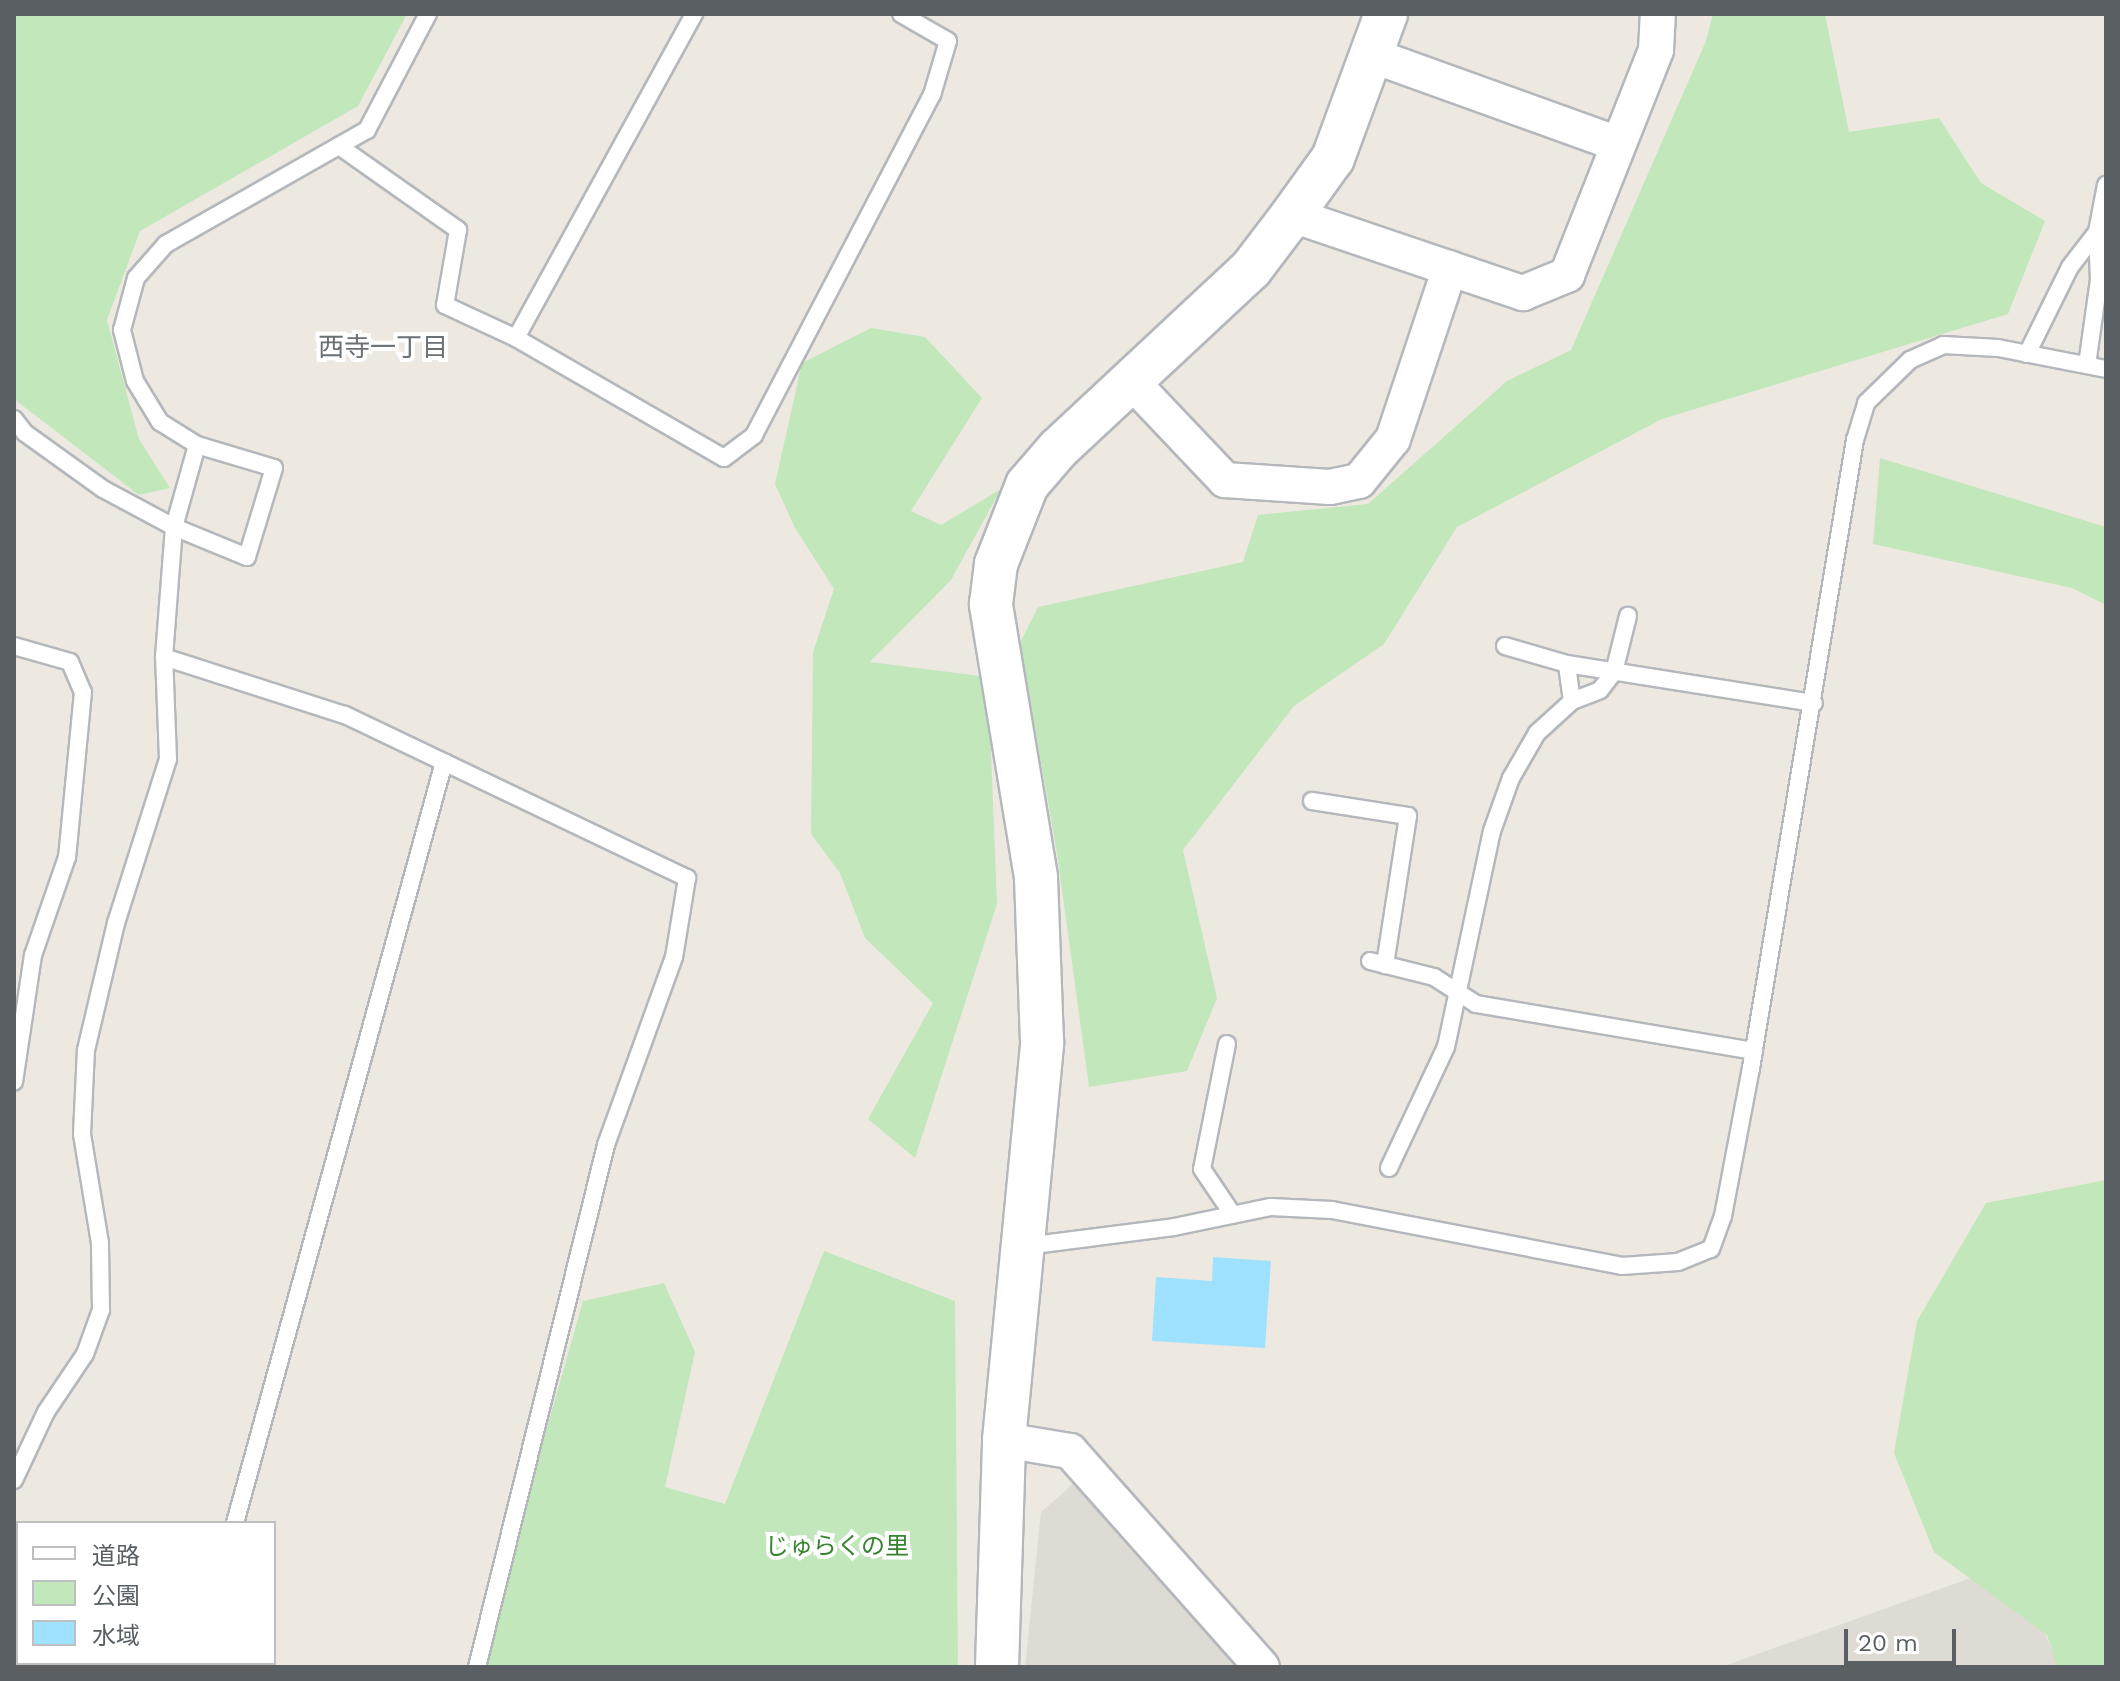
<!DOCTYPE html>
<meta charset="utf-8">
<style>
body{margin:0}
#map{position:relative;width:2120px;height:1681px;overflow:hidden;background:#ede9e1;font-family:"Work Sans","Noto Sans JP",sans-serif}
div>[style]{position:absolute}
.industrial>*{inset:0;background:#dedbd5}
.green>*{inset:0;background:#c1e7bb}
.water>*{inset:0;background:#9fe2ff}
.roads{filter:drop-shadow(2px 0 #b4b8bc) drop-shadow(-2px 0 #b4b8bc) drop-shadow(0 2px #b4b8bc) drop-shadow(0 -2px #b4b8bc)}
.service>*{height:16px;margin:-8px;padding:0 8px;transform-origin:8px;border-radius:8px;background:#fff}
.minor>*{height:34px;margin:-17px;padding:0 17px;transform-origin:17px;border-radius:17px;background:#fff}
.tertiary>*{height:42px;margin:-21px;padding:0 21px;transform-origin:21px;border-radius:21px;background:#fff}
span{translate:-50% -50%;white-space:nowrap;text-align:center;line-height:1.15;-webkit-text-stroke:8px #fff;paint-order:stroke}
.park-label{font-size:24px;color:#36842f}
.neighbourhood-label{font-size:26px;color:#6a7175}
.frame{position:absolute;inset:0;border:16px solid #595f63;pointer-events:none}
.legend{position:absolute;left:16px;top:1521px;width:260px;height:144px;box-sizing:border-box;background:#fff;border:2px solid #bdbfc1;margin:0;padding:10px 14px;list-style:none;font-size:24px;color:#595f63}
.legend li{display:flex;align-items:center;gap:16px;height:40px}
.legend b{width:40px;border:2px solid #bdbfc1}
.scale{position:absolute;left:1844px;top:1629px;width:112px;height:36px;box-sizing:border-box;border:4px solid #595f63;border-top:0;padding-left:10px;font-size:24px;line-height:28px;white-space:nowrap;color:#595f63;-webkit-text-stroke:6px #fff;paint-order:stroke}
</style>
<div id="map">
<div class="industrial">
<div style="clip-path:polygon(1074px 1483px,1240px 1667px,1025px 1667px,1041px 1512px)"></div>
<div style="clip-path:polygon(1993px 1570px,2039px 1619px,2059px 1667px,1721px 1667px)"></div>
</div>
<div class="green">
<div style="clip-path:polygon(14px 14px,407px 14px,358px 106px,140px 231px,107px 320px,139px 439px,170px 488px,139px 495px,14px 399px)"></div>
<div style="clip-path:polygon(1713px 14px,1825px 14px,1849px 132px,1939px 118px,1981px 183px,2045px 221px,2008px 314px,1662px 419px,1457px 527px,1384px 644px,1294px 706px,1183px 850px,1217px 998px,1187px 1071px,1089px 1087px,1057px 853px,1020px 643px,1038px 607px,1243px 562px,1258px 515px,1368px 504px,1507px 381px,1571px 350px,1706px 41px)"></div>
<div style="clip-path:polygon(871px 328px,925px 337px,982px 398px,911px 511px,941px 525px,1001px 489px,951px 580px,870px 662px,988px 677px,997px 904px,915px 1158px,868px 1119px,933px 1003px,865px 938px,840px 873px,811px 834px,813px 652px,834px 589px,795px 528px,775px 484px,802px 363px)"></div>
<div style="clip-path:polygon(1880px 458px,2106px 527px,2106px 605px,2072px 588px,1873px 544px)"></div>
<div style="clip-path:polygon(2106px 1180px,2106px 1667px,2057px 1667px,2047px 1635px,1934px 1552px,1894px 1453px,1917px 1321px,1986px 1203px)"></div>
<div style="clip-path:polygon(824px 1251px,955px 1301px,958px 1667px,479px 1667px,583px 1301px,664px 1283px,695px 1352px,665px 1487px,725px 1504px)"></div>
</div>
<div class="water">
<div style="clip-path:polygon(1213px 1257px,1271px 1261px,1265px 1348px,1152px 1341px,1156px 1277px,1212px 1281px)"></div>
</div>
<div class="roads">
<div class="service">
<div style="left:339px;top:146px;width:146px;rotate:35.2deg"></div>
<div style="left:458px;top:230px;width:76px;rotate:99.8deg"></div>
<div style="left:445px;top:305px;width:78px;rotate:24.9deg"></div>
<div style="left:516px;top:338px;width:240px;rotate:30deg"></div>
<div style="left:724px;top:458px;width:38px;rotate:-37deg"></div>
<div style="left:754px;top:435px;width:384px;rotate:-62.4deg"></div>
<div style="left:932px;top:95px;width:56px;rotate:-73.5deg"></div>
<div style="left:948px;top:41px;width:54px;rotate:-150.1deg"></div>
<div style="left:516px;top:338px;width:370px;rotate:-61.2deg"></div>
<div style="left:2027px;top:354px;width:97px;rotate:-63.7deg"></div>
<div style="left:2070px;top:267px;width:44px;rotate:-52.4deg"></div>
<div style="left:2087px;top:365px;width:86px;rotate:-82deg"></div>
<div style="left:2099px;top:280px;width:48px;rotate:-92.4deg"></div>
<div style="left:2097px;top:232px;width:48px;rotate:-79.2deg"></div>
<div style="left:14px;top:419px;width:18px;rotate:52deg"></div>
<div style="left:25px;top:433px;width:96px;rotate:35.7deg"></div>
<div style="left:103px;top:489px;width:81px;rotate:28.2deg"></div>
<div style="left:174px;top:527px;width:85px;rotate:-74.3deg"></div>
<div style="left:197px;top:445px;width:44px;rotate:-148.1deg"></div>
<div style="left:160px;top:422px;width:48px;rotate:-121.4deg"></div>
<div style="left:135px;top:381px;width:53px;rotate:-104.3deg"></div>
<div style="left:122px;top:330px;width:54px;rotate:-74.9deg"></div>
<div style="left:136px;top:278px;width:45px;rotate:-48.6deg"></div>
<div style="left:166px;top:244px;width:231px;rotate:-29.6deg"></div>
<div style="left:367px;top:130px;width:131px;rotate:-62.3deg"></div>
<div style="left:197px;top:445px;width:80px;rotate:16.6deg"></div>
<div style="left:274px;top:468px;width:93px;rotate:106.9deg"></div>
<div style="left:247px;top:557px;width:79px;rotate:-157.7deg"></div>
<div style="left:174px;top:527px;width:130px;rotate:94.4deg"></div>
<div style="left:164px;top:657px;width:190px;rotate:17.8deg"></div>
<div style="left:345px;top:715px;width:379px;rotate:25.5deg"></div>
<div style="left:687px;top:878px;width:80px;rotate:99.3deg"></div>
<div style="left:674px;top:957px;width:200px;rotate:109.9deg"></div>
<div style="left:606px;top:1145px;width:538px;rotate:103.88deg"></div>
<div style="left:14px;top:646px;width:58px;rotate:15.9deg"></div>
<div style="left:70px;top:662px;width:33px;rotate:67deg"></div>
<div style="left:83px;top:692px;width:166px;rotate:95.5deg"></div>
<div style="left:67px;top:857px;width:104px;rotate:109.1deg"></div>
<div style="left:33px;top:955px;width:128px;rotate:98.5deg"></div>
<div style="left:1505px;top:646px;width:65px;rotate:16.2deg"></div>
<div style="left:1567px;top:664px;width:250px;rotate:9deg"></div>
<div style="left:1572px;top:701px;width:30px;rotate:-21deg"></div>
<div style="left:1600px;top:690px;width:23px;rotate:-52deg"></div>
<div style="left:1614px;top:672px;width:58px;rotate:-76deg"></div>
<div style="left:1312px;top:801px;width:97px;rotate:8.9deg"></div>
<div style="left:1408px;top:816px;width:151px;rotate:98.8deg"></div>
<div style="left:1370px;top:961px;width:66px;rotate:14deg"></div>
<div style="left:1434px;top:977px;width:50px;rotate:32.7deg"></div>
<div style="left:1476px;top:1004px;width:282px;rotate:9.6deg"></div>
<div style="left:1227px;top:1044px;width:127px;rotate:101.3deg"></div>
<div style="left:1202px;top:1169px;width:55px;rotate:56deg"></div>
<div style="left:1389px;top:1168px;width:134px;rotate:-64.8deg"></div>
<div style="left:1446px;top:1047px;width:221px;rotate:-78deg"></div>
<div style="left:1492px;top:831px;width:56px;rotate:-70.3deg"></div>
<div style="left:1511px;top:778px;width:52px;rotate:-60deg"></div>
<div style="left:1537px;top:733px;width:47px;rotate:-42.4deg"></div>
<div style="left:1572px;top:701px;width:37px;rotate:-98deg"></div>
<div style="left:1026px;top:1246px;width:149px;rotate:-7.3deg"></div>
<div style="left:1174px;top:1227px;width:99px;rotate:-11.7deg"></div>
<div style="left:1271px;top:1207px;width:61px;rotate:2.8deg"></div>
<div style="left:1332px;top:1210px;width:295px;rotate:10.9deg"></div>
<div style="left:1622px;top:1266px;width:56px;rotate:-4.1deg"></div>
<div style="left:1678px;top:1262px;width:35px;rotate:-22deg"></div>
<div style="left:1711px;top:1249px;width:35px;rotate:-70deg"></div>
<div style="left:1723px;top:1216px;width:151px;rotate:-79.3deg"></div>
<div style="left:1751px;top:1068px;width:637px;rotate:-80.6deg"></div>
<div style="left:1855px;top:440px;width:39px;rotate:-73deg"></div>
<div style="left:1866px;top:403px;width:62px;rotate:-44.3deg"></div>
<div style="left:1910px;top:360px;width:36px;rotate:-24deg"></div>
<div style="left:1943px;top:345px;width:55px;rotate:3.1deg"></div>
<div style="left:1998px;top:348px;width:110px;rotate:11deg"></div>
<div style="left:14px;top:1480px;width:75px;rotate:-64.8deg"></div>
<div style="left:46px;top:1412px;width:70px;rotate:-56.1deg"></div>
<div style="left:85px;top:1354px;width:47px;rotate:-70deg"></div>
<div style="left:101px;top:1310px;width:67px;rotate:-90.9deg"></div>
<div style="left:100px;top:1243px;width:110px;rotate:-99.4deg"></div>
<div style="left:82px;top:1134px;width:84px;rotate:-87.3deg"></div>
<div style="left:86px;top:1050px;width:130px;rotate:-76.7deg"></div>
<div style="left:116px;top:923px;width:172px;rotate:-72.4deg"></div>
<div style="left:168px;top:759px;width:102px;rotate:-92.2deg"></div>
<div style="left:235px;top:1523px;width:789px;rotate:-74.64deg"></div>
<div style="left:196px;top:1667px;width:4px;rotate:-76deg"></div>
</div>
<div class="minor">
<div style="left:1371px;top:55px;width:259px;rotate:19.8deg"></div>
<div style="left:1292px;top:215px;width:244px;rotate:18.7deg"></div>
<div style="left:1523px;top:293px;width:48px;rotate:-22.2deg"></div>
<div style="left:1567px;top:275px;width:242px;rotate:-68.4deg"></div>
<div style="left:1656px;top:50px;width:36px;rotate:-87deg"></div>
<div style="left:1133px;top:383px;width:134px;rotate:46.5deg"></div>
<div style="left:1225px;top:480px;width:105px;rotate:3.8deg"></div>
<div style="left:1330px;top:487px;width:30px;rotate:-12deg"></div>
<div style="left:1359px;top:481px;width:54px;rotate:-51deg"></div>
<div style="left:1393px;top:439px;width:180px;rotate:-71.6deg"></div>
<div style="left:1004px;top:1440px;width:67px;rotate:9.5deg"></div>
<div style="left:1070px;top:1451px;width:289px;rotate:48.4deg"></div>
</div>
<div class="tertiary">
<div style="left:997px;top:1667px;width:227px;rotate:-88.2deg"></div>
<div style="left:1004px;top:1440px;width:400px;rotate:-84.5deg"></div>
<div style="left:1042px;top:1042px;width:165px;rotate:-92.1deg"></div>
<div style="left:1036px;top:877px;width:277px;rotate:-99.4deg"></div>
<div style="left:991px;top:604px;width:40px;rotate:-82.9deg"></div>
<div style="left:996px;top:564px;width:85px;rotate:-68.6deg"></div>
<div style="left:1027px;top:485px;width:48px;rotate:-49.3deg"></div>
<div style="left:1058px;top:449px;width:264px;rotate:-43deg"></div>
<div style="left:1251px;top:269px;width:68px;rotate:-52.8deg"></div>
<div style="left:1292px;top:215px;width:70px;rotate:-54.3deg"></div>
<div style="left:1333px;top:158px;width:153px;rotate:-69.8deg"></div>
</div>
</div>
<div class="park-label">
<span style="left:837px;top:1547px">じゅらくの里</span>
</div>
<div class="neighbourhood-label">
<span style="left:383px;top:348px">西寺一丁目</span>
</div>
<div class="frame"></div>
<ul class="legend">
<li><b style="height:10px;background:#fff"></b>道路</li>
<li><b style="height:22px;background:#c1e7bb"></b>公園</li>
<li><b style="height:22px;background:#9fe2ff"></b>水域</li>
</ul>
<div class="scale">20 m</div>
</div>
